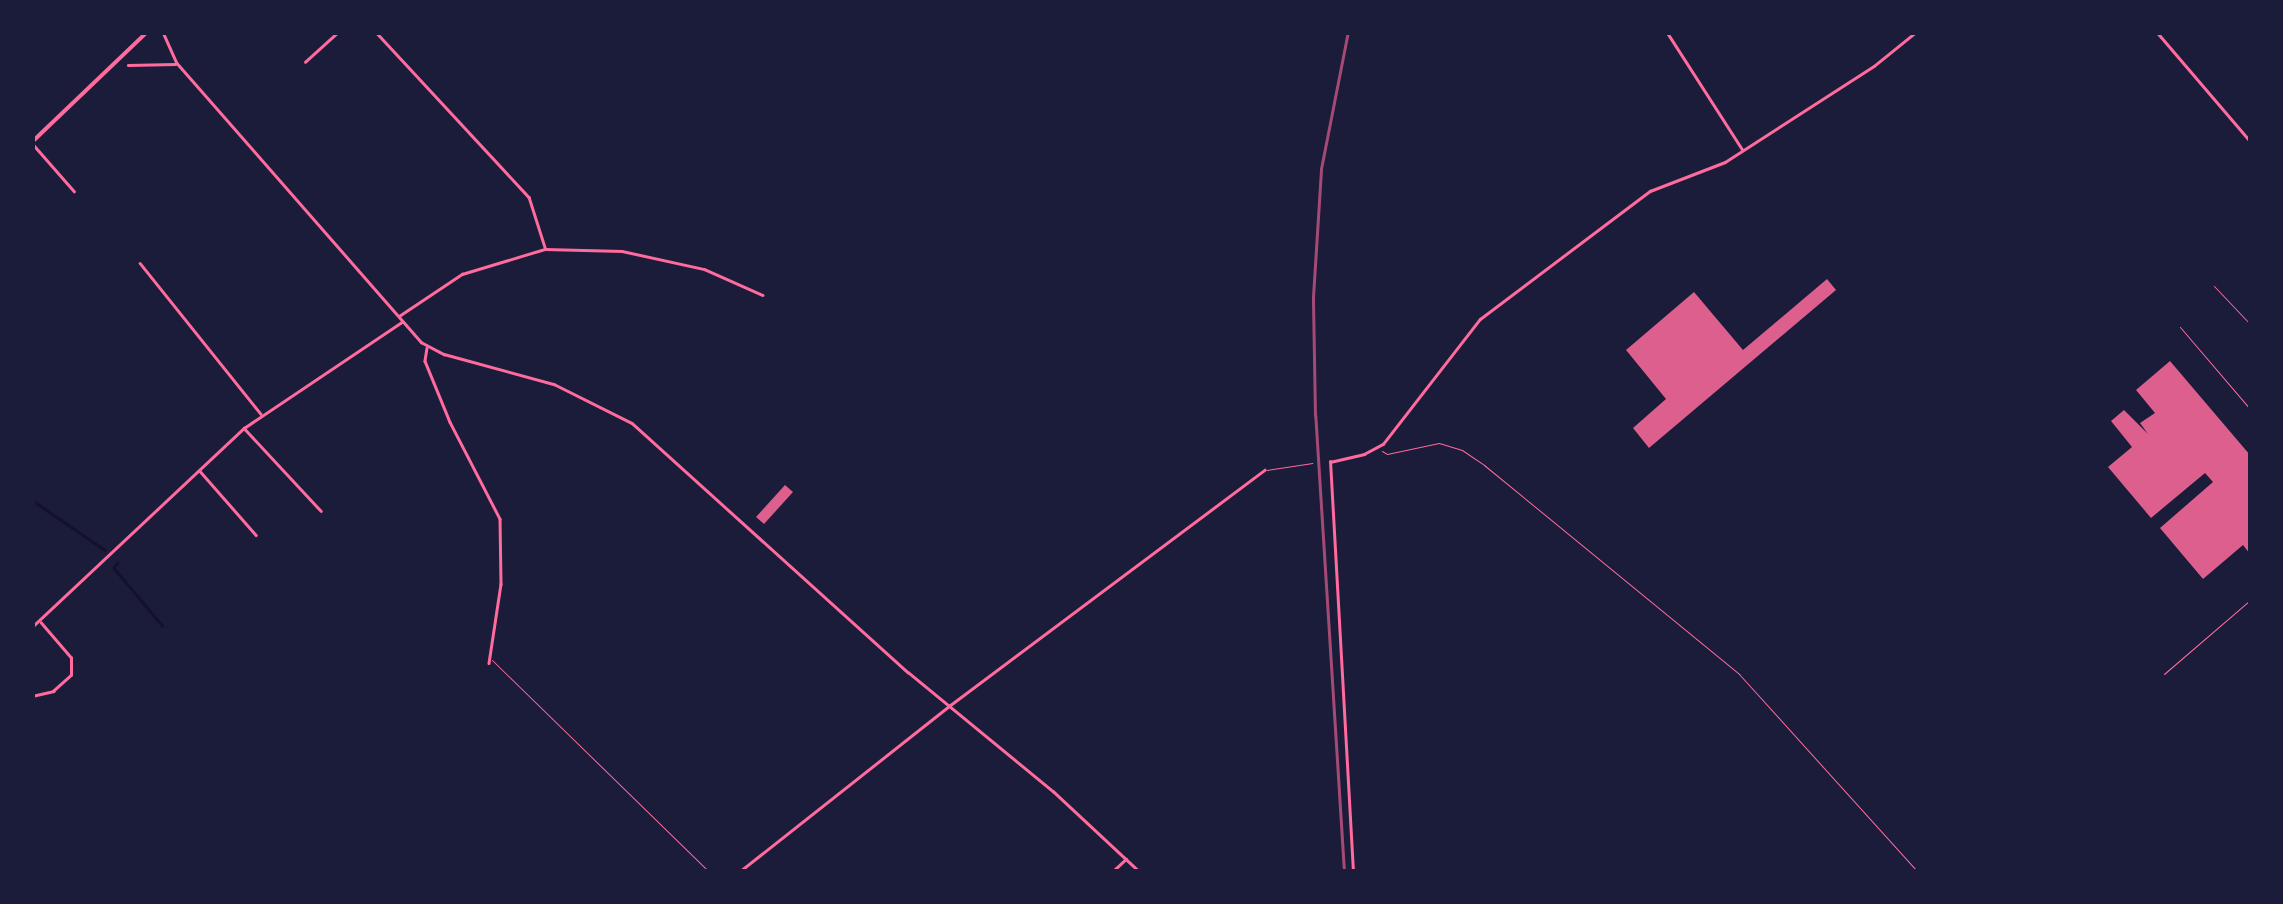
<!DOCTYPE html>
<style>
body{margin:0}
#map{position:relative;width:2283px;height:904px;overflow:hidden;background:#1b1b3a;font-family:Inter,sans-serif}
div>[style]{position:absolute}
.stream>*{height:2.5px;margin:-1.25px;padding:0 1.25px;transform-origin:1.25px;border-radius:1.25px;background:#12122b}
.building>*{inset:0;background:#dd5f8e}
.path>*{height:1px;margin:-0.5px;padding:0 0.5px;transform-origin:0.5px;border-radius:0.5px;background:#ff6b9d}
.service>*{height:1px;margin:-0.5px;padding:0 0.5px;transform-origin:0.5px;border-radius:0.5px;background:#ff6b9d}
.minor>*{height:2.5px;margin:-1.25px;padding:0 1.25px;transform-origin:1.25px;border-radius:1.25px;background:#ff6b9d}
.secondary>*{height:4px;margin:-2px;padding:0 2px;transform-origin:2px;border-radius:2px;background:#ff6b9d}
.rail>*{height:2.5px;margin:-1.25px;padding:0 1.25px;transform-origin:1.25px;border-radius:1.25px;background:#a44b75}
span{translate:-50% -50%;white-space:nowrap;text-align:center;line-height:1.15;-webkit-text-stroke:10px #1b1b3a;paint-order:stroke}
.frame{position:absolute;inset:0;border:35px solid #1b1b3a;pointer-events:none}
</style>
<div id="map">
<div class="stream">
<div style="left:32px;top:500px;width:88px;rotate:34.4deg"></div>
<div style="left:118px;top:563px;width:6px;rotate:129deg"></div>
<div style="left:114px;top:568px;width:75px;rotate:49.9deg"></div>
</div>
<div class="building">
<div style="clip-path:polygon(1827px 279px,1836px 290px,1649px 448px,1633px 428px,1666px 399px,1626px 350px,1694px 292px,1743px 350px)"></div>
<div style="clip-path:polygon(2170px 361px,2250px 455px,2250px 554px,2243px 545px,2203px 579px,2160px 528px,2213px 482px,2205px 473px,2151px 518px,2108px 467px,2132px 447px,2111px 421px,2124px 410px,2148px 434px,2140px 423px,2155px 413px,2136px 390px)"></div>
<div style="clip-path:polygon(785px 485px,793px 492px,764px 524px,756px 517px)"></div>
</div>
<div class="path">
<div style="left:1382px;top:451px;width:6px;rotate:31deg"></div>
<div style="left:1387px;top:454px;width:53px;rotate:-11.9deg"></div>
<div style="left:1439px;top:443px;width:24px;rotate:17deg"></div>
<div style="left:1462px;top:450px;width:27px;rotate:34deg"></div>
<div style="left:1484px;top:465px;width:330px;rotate:39.3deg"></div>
<div style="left:1739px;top:674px;width:267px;rotate:47.9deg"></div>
</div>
<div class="service">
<div style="left:2214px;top:286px;width:52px;rotate:46.5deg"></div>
<div style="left:2180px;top:327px;width:108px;rotate:49.5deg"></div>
<div style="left:1267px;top:470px;width:46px;rotate:-8.8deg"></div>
<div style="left:492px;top:660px;width:303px;rotate:44.3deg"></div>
<div style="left:2164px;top:674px;width:113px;rotate:-40.7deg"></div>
</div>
<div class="minor">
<div style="left:163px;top:32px;width:34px;rotate:66deg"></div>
<div style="left:177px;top:63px;width:371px;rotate:48.8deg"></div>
<div style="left:421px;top:342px;width:26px;rotate:28deg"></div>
<div style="left:444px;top:354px;width:114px;rotate:15.3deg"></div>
<div style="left:554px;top:384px;width:87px;rotate:26.6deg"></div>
<div style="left:632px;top:423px;width:372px;rotate:42.1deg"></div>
<div style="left:908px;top:672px;width:188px;rotate:39.4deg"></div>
<div style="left:1053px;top:791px;width:119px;rotate:43deg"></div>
<div style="left:376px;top:32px;width:225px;rotate:47.2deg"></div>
<div style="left:529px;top:197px;width:52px;rotate:72.3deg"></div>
<div style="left:1667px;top:32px;width:139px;rotate:57.3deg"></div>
<div style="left:2157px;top:32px;width:143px;rotate:49.5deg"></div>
<div style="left:305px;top:62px;width:45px;rotate:-42.3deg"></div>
<div style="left:128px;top:65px;width:47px;rotate:-1.2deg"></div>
<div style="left:32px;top:143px;width:64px;rotate:48.8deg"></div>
<div style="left:140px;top:263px;width:193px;rotate:51.3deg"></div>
<div style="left:399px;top:316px;width:76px;rotate:-33.7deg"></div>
<div style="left:462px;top:274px;width:87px;rotate:-16.8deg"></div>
<div style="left:545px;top:249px;width:77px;rotate:1.5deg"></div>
<div style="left:622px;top:251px;width:84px;rotate:12.4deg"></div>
<div style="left:704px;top:269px;width:64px;rotate:23.8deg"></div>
<div style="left:427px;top:348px;width:13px;rotate:99deg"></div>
<div style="left:425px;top:361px;width:66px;rotate:67.7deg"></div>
<div style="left:450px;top:422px;width:109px;rotate:62.7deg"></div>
<div style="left:500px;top:519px;width:65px;rotate:89.1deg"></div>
<div style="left:501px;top:584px;width:80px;rotate:98.6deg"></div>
<div style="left:244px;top:428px;width:113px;rotate:47.1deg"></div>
<div style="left:200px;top:471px;width:85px;rotate:48.8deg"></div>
<div style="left:32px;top:627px;width:291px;rotate:-43.2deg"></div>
<div style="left:244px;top:428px;width:190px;rotate:-33.9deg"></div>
<div style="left:32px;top:696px;width:22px;rotate:-13deg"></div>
<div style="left:53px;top:691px;width:24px;rotate:-42deg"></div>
<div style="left:71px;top:675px;width:17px;rotate:-90deg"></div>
<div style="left:71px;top:658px;width:46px;rotate:-130.6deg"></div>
<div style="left:739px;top:872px;width:268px;rotate:-38.3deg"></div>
<div style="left:949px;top:706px;width:394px;rotate:-36.8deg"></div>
<div style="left:1112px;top:872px;width:19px;rotate:-43deg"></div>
<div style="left:1353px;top:872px;width:411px;rotate:-93.2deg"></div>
<div style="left:1330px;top:462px;width:35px;rotate:-13deg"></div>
<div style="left:1364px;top:454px;width:21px;rotate:-28deg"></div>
<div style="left:1383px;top:444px;width:158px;rotate:-52.2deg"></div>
<div style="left:1480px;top:319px;width:213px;rotate:-37deg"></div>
<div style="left:1650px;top:191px;width:80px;rotate:-21.1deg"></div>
<div style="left:1725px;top:162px;width:177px;rotate:-32.8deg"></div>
<div style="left:1874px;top:66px;width:54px;rotate:-39deg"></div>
</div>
<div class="secondary">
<div style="left:32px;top:142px;width:159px;rotate:-43.7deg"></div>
</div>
<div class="rail">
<div style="left:1344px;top:872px;width:457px;rotate:-93.6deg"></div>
<div style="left:1315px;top:416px;width:119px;rotate:-91deg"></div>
<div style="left:1313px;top:297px;width:128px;rotate:-86.4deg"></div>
<div style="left:1321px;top:169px;width:140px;rotate:-78.9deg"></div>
</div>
<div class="frame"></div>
</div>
